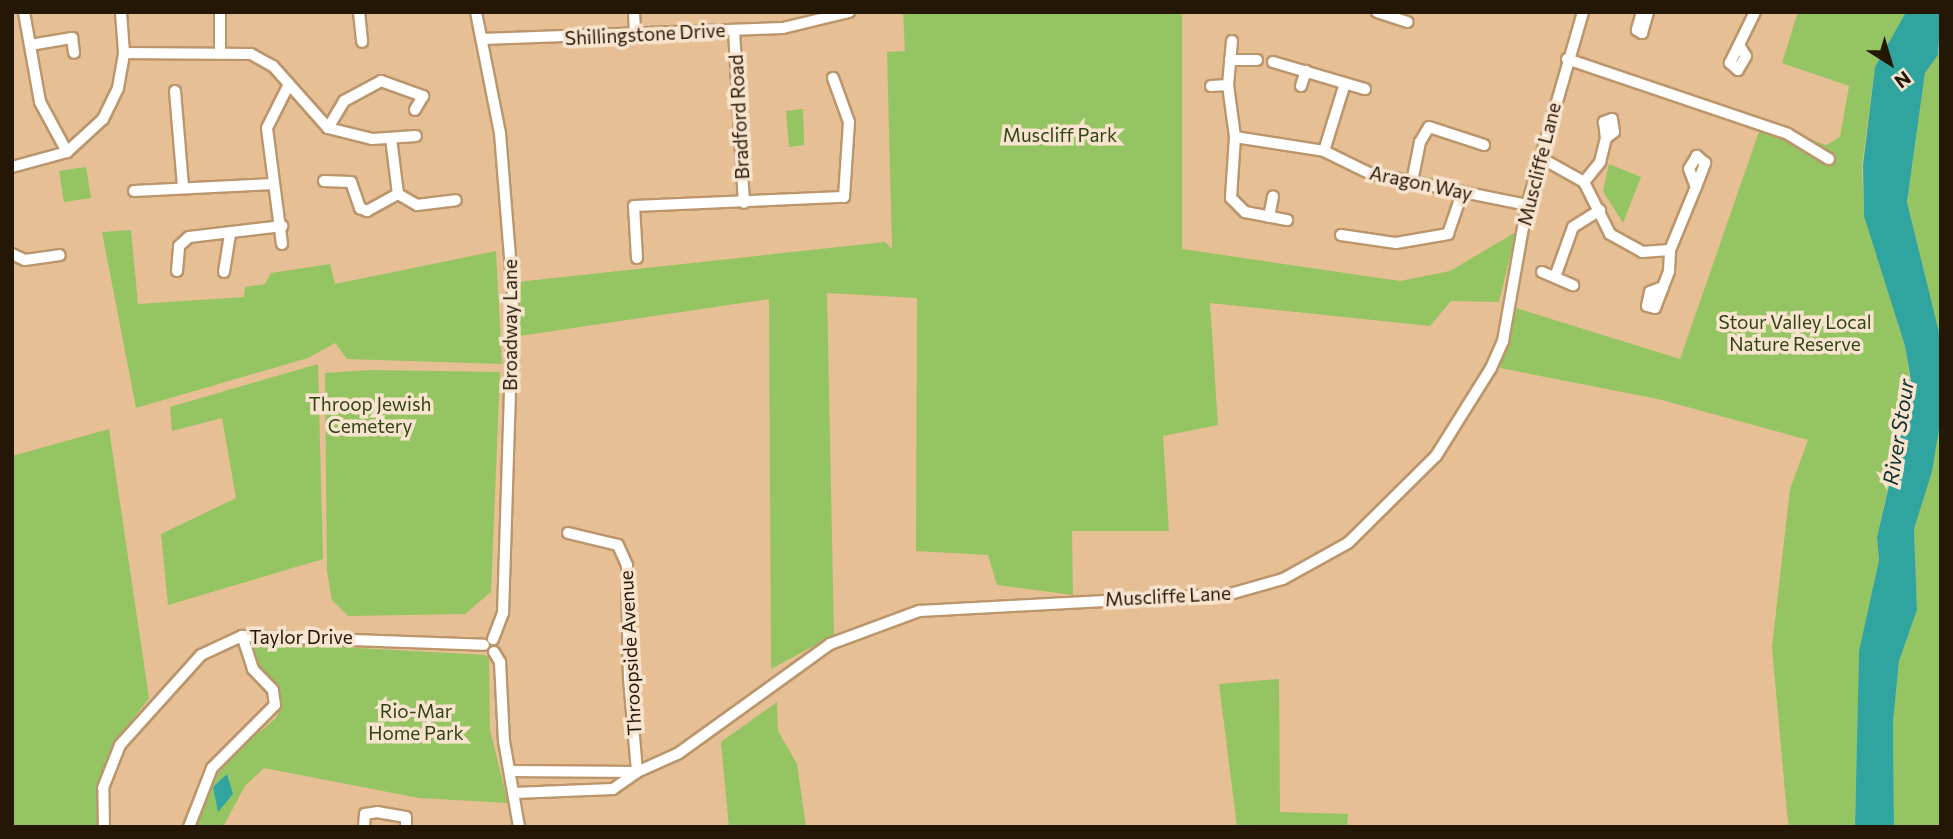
<!DOCTYPE html>
<style>
body{margin:0}
#map{position:relative;width:1953px;height:839px;overflow:hidden;background:#e6bf94;font-family:Commissioner,sans-serif}
div>[style]{position:absolute}
.green>*{inset:0;background:#95c462}
.water>*{inset:0;background:#30a59f}
.roads{filter:drop-shadow(2px 0 #bb966c) drop-shadow(-2px 0 #bb966c) drop-shadow(0 2px #bb966c) drop-shadow(0 -2px #bb966c)}
.minor>*{height:10px;margin:-5px;padding:0 5px;transform-origin:5px;border-radius:5px;background:#fff}
span{translate:-50% -50%;white-space:nowrap;text-align:center;line-height:1.15;-webkit-text-stroke:7px #f8e4ce;paint-order:stroke}
.street-label{font-size:19px;color:#251706}
.park-label{font-size:19px;color:#2e4413}
.water-label{font-size:21px;color:#0d2f2d;font-style:italic}
.frame{position:absolute;inset:0;border:14px solid #251706;pointer-events:none}
.north{position:absolute;left:1855px;top:28px;width:70px;height:70px;-webkit-text-stroke:5px #f8e4ce;paint-order:stroke;rotate:143deg;font-size:19px;font-weight:700;line-height:28px;text-align:center;color:#251706}
.north::after{content:'';display:block;margin:auto;width:24px;height:32px;background:#251706;clip-path:polygon(50% 0,100% 100%,50% 72%,0 100%)}
</style>
<div id="map">
<div class="green">
<div style="clip-path:polygon(903px 12px,1182px 12px,1182px 249px,1400px 281px,1450px 271px,1516px 232px,1499px 302px,1451px 301px,1430px 326px,1210px 303px,1218px 425px,1163px 436px,1169px 531px,1072px 531px,1073px 595px,997px 585px,988px 555px,916px 551px,917px 298px,827px 293px,834px 635px,771px 669px,769px 299px,519px 336px,517px 282px,885px 242px,892px 249px,887px 52px,905px 51px)"></div>
<div style="clip-path:polygon(1798px 12px,1906px 12px,1875px 67px,1862px 166px,1864px 215px,1905px 346px,1911px 387px,1877px 536px,1879px 560px,1859px 652px,1855px 827px,1789px 827px,1787px 814px,1772px 647px,1790px 489px,1808px 440px,1658px 399px,1500px 368px,1513px 307px,1680px 359px,1762px 123px,1826px 145px,1840px 137px,1849px 86px,1782px 63px)"></div>
<div style="clip-path:polygon(1941px 40px,1941px 340px,1907px 202px,1925px 73px,1938px 55px)"></div>
<div style="clip-path:polygon(803px 109px,804px 145px,789px 147px,786px 111px)"></div>
<div style="clip-path:polygon(1609px 164px,1641px 177px,1623px 223px,1603px 191px)"></div>
<div style="clip-path:polygon(86px 167px,91px 198px,64px 202px,59px 171px)"></div>
<div style="clip-path:polygon(131px 230px,138px 304px,244px 297px,245px 287px,265px 284px,271px 273px,330px 264px,335px 284px,496px 251px,502px 364px,347px 359px,335px 343px,308px 358px,136px 408px,102px 232px)"></div>
<div style="clip-path:polygon(318px 364px,323px 559px,168px 605px,161px 534px,236px 498px,222px 418px,172px 431px,170px 407px)"></div>
<div style="clip-path:polygon(371px 370px,500px 372px,491px 592px,465px 614px,348px 616px,332px 600px,327px 571px,325px 373px)"></div>
<div style="clip-path:polygon(1941px 417px,1941px 827px,1894px 827px,1893px 722px,1899px 661px,1917px 610px,1914px 529px,1932px 472px)"></div>
<div style="clip-path:polygon(109px 429px,149px 698px,116px 741px,96px 790px,98px 827px,12px 827px,12px 456px)"></div>
<div style="clip-path:polygon(251px 642px,485px 655px,489px 658px,490px 730px,508px 803px,419px 798px,264px 768px,245px 786px,223px 827px,197px 827px,216px 769px,276px 718px,280px 709px,277px 685px,257px 667px)"></div>
<div style="clip-path:polygon(1279px 679px,1280px 812px,1348px 814px,1347px 827px,1237px 827px,1219px 684px)"></div>
<div style="clip-path:polygon(777px 702px,778px 731px,797px 764px,806px 827px,729px 827px,721px 742px)"></div>
</div>
<div class="water">
<div style="clip-path:polygon(1906px 12px,1941px 12px,1938px 55px,1925px 73px,1907px 202px,1941px 340px,1941px 417px,1932px 472px,1914px 529px,1917px 610px,1899px 661px,1893px 722px,1894px 827px,1855px 827px,1859px 651px,1879px 560px,1877px 537px,1912px 387px,1905px 346px,1864px 216px,1863px 165px,1875px 67px)"></div>
<div style="clip-path:polygon(227px 774px,233px 794px,218px 812px,213px 787px)"></div>
</div>
<div class="roads">
<div class="minor">
<div style="left:24px;top:12px;width:91px;rotate:79.9deg"></div>
<div style="left:40px;top:102px;width:57px;rotate:61.6deg"></div>
<div style="left:220px;top:12px;width:38px;rotate:90deg"></div>
<div style="left:359px;top:12px;width:30px;rotate:84deg"></div>
<div style="left:476px;top:12px;width:123px;rotate:78.8deg"></div>
<div style="left:500px;top:133px;width:164px;rotate:85.4deg"></div>
<div style="left:513px;top:296px;width:317px;rotate:91.8deg"></div>
<div style="left:503px;top:613px;width:28px;rotate:111deg"></div>
<div style="left:634px;top:12px;width:20px;rotate:87deg"></div>
<div style="left:1377px;top:12px;width:32px;rotate:18deg"></div>
<div style="left:1642px;top:12px;width:19px;rotate:106deg"></div>
<div style="left:1637px;top:30px;width:6px;rotate:31deg"></div>
<div style="left:1642px;top:33px;width:22px;rotate:-74deg"></div>
<div style="left:734px;top:30px;width:173px;rotate:86.7deg"></div>
<div style="left:482px;top:39px;width:301px;rotate:-2.1deg"></div>
<div style="left:783px;top:28px;width:68px;rotate:-13.6deg"></div>
<div style="left:1232px;top:41px;width:44px;rotate:95.2deg"></div>
<div style="left:1228px;top:85px;width:52px;rotate:82.3deg"></div>
<div style="left:1235px;top:137px;width:61px;rotate:93.8deg"></div>
<div style="left:1231px;top:198px;width:20px;rotate:45deg"></div>
<div style="left:1245px;top:212px;width:43px;rotate:10.8deg"></div>
<div style="left:30px;top:45px;width:43px;rotate:-9.5deg"></div>
<div style="left:72px;top:38px;width:15px;rotate:82deg"></div>
<div style="left:1739px;top:45px;width:13px;rotate:58deg"></div>
<div style="left:1746px;top:56px;width:16px;rotate:120deg"></div>
<div style="left:1738px;top:70px;width:11px;rotate:-139deg"></div>
<div style="left:1730px;top:63px;width:57px;rotate:-63.9deg"></div>
<div style="left:124px;top:53px;width:127px;rotate:0.5deg"></div>
<div style="left:251px;top:54px;width:25px;rotate:29deg"></div>
<div style="left:273px;top:66px;width:83px;rotate:48.4deg"></div>
<div style="left:328px;top:128px;width:45px;rotate:14deg"></div>
<div style="left:372px;top:139px;width:44px;rotate:-3.9deg"></div>
<div style="left:1567px;top:59px;width:233px;rotate:18.7deg"></div>
<div style="left:1788px;top:134px;width:48px;rotate:31.4deg"></div>
<div style="left:1230px;top:60px;width:27px"></div>
<div style="left:1273px;top:62px;width:96px;rotate:16.4deg"></div>
<div style="left:1211px;top:86px;width:17px;rotate:-3deg"></div>
<div style="left:1301px;top:86px;width:16px;rotate:-72deg"></div>
<div style="left:175px;top:91px;width:96px;rotate:85.2deg"></div>
<div style="left:328px;top:128px;width:31px;rotate:-59deg"></div>
<div style="left:344px;top:101px;width:42px;rotate:-28.4deg"></div>
<div style="left:381px;top:81px;width:45px;rotate:19.7deg"></div>
<div style="left:423px;top:96px;width:16px;rotate:120deg"></div>
<div style="left:1235px;top:137px;width:90px;rotate:8.9deg"></div>
<div style="left:1324px;top:151px;width:50px;rotate:26.1deg"></div>
<div style="left:1369px;top:173px;width:161px;rotate:11.4deg"></div>
<div style="left:391px;top:138px;width:56px;rotate:82.9deg"></div>
<div style="left:1324px;top:151px;width:71px;rotate:-72.8deg"></div>
<div style="left:1541px;top:158px;width:49px;rotate:29.2deg"></div>
<div style="left:1584px;top:182px;width:58px;rotate:63.4deg"></div>
<div style="left:1610px;top:234px;width:37px;rotate:29deg"></div>
<div style="left:1642px;top:252px;width:28px;rotate:-4deg"></div>
<div style="left:1670px;top:250px;width:68px;rotate:-67.6deg"></div>
<div style="left:1696px;top:187px;width:26px;rotate:-69deg"></div>
<div style="left:1705px;top:163px;width:11px;rotate:-139deg"></div>
<div style="left:1697px;top:156px;width:15px;rotate:122deg"></div>
<div style="left:1689px;top:169px;width:19px;rotate:69deg"></div>
<div style="left:12px;top:167px;width:57px;rotate:-15.3deg"></div>
<div style="left:67px;top:152px;width:49px;rotate:-42.5deg"></div>
<div style="left:103px;top:119px;width:34px;rotate:-64deg"></div>
<div style="left:118px;top:88px;width:36px;rotate:-80deg"></div>
<div style="left:124px;top:53px;width:41px;rotate:-94.2deg"></div>
<div style="left:324px;top:181px;width:27px;rotate:2deg"></div>
<div style="left:351px;top:182px;width:28px;rotate:71deg"></div>
<div style="left:360px;top:208px;width:8px;rotate:23deg"></div>
<div style="left:367px;top:211px;width:35px;rotate:-29deg"></div>
<div style="left:398px;top:194px;width:22px;rotate:30deg"></div>
<div style="left:417px;top:205px;width:39px;rotate:-7deg"></div>
<div style="left:1412px;top:182px;width:41px;rotate:-78.7deg"></div>
<div style="left:1420px;top:142px;width:17px;rotate:-59deg"></div>
<div style="left:1429px;top:127px;width:58px;rotate:18.1deg"></div>
<div style="left:1584px;top:182px;width:26px;rotate:-51deg"></div>
<div style="left:1600px;top:162px;width:25px;rotate:-76deg"></div>
<div style="left:1606px;top:138px;width:10px;rotate:-37deg"></div>
<div style="left:1614px;top:132px;width:13px;rotate:-99deg"></div>
<div style="left:1612px;top:119px;width:9px;rotate:159deg"></div>
<div style="left:1604px;top:122px;width:16px;rotate:83deg"></div>
<div style="left:134px;top:191px;width:139px;rotate:-2.9deg"></div>
<div style="left:1269px;top:217px;width:21px;rotate:-79deg"></div>
<div style="left:1341px;top:235px;width:56px;rotate:8.3deg"></div>
<div style="left:1396px;top:243px;width:53px;rotate:-9.8deg"></div>
<div style="left:1448px;top:234px;width:43px;rotate:-71.1deg"></div>
<div style="left:282px;top:244px;width:117px;rotate:-97.4deg"></div>
<div style="left:267px;top:128px;width:49px;rotate:-63.4deg"></div>
<div style="left:12px;top:254px;width:14px;rotate:25deg"></div>
<div style="left:25px;top:260px;width:35px;rotate:-8deg"></div>
<div style="left:637px;top:258px;width:52px;rotate:-93.3deg"></div>
<div style="left:634px;top:206px;width:210px;rotate:-2.5deg"></div>
<div style="left:844px;top:197px;width:75px;rotate:-86.2deg"></div>
<div style="left:849px;top:122px;width:47px;rotate:-110deg"></div>
<div style="left:177px;top:271px;width:25px;rotate:-85deg"></div>
<div style="left:179px;top:246px;width:13px;rotate:-42deg"></div>
<div style="left:189px;top:237px;width:94px;rotate:-6.7deg"></div>
<div style="left:224px;top:272px;width:38px;rotate:-81deg"></div>
<div style="left:1542px;top:272px;width:34px;rotate:23deg"></div>
<div style="left:1555px;top:277px;width:53px;rotate:-70.2deg"></div>
<div style="left:1573px;top:227px;width:32px;rotate:-32deg"></div>
<div style="left:1663px;top:287px;width:14px;rotate:159deg"></div>
<div style="left:1650px;top:292px;width:14px;rotate:102deg"></div>
<div style="left:1647px;top:306px;width:8px;rotate:14deg"></div>
<div style="left:1655px;top:308px;width:22px;rotate:-69deg"></div>
<div style="left:1663px;top:287px;width:17px;rotate:-69deg"></div>
<div style="left:1669px;top:271px;width:21px;rotate:-87deg"></div>
<div style="left:568px;top:533px;width:51px;rotate:13.5deg"></div>
<div style="left:618px;top:545px;width:22px;rotate:66deg"></div>
<div style="left:627px;top:565px;width:113px;rotate:89deg"></div>
<div style="left:629px;top:678px;width:94px;rotate:85.1deg"></div>
<div style="left:494px;top:652px;width:12px;rotate:59deg"></div>
<div style="left:500px;top:662px;width:79px;rotate:87.1deg"></div>
<div style="left:504px;top:741px;width:87px;rotate:80.1deg"></div>
<div style="left:511px;top:771px;width:126px;rotate:0.5deg"></div>
<div style="left:637px;top:772px;width:46px;rotate:-24.3deg"></div>
<div style="left:679px;top:753px;width:186px;rotate:-35.8deg"></div>
<div style="left:830px;top:644px;width:95px;rotate:-20.3deg"></div>
<div style="left:919px;top:611px;width:311px;rotate:-3.1deg"></div>
<div style="left:1230px;top:594px;width:55px;rotate:-15.8deg"></div>
<div style="left:1283px;top:579px;width:74px;rotate:-29deg"></div>
<div style="left:1348px;top:543px;width:124px;rotate:-44.7deg"></div>
<div style="left:1436px;top:456px;width:104px;rotate:-58deg"></div>
<div style="left:1491px;top:368px;width:30px;rotate:-66deg"></div>
<div style="left:1503px;top:341px;width:138px;rotate:-80deg"></div>
<div style="left:1527px;top:205px;width:201px;rotate:-73.8deg"></div>
<div style="left:514px;top:793px;width:99px;rotate:-2.3deg"></div>
<div style="left:613px;top:789px;width:29px;rotate:-35deg"></div>
<div style="left:104px;top:827px;width:39px;rotate:-91deg"></div>
<div style="left:103px;top:788px;width:46px;rotate:-68.4deg"></div>
<div style="left:120px;top:745px;width:121px;rotate:-48deg"></div>
<div style="left:201px;top:655px;width:45px;rotate:-24.9deg"></div>
<div style="left:242px;top:636px;width:242px;rotate:2.1deg"></div>
<div style="left:189px;top:827px;width:63px;rotate:-68.7deg"></div>
<div style="left:212px;top:768px;width:89px;rotate:-45deg"></div>
<div style="left:275px;top:705px;width:15px;rotate:-98deg"></div>
<div style="left:273px;top:690px;width:29px;rotate:-134deg"></div>
<div style="left:253px;top:669px;width:35px;rotate:-108deg"></div>
<div style="left:364px;top:827px;width:13px;rotate:-86deg"></div>
<div style="left:365px;top:814px;width:12px;rotate:-9deg"></div>
<div style="left:377px;top:812px;width:29px;rotate:10deg"></div>
<div style="left:406px;top:817px;width:10px;rotate:90deg"></div>
</div>
</div>
<div class="street-label">
<span style="left:645px;top:34px;rotate:-3deg">Shillingstone Drive</span>
<span style="left:739px;top:117px;rotate:-93deg">Bradford Road</span>
<span style="left:1539px;top:164px;rotate:-76deg">Muscliffe Lane</span>
<span style="left:1421px;top:183px;rotate:12deg">Aragon Way</span>
<span style="left:510px;top:325px;rotate:-90deg">Broadway Lane</span>
<span style="left:1168px;top:596px;rotate:-3deg">Muscliffe Lane</span>
<span style="left:301px;top:637px">Taylor Drive</span>
<span style="left:630px;top:653px;rotate:-93deg">Throopside Avenue</span>
</div>
<div class="park-label">
<span style="left:1060px;top:135px">Muscliff Park</span>
<span style="left:1795px;top:333px">Stour Valley Local<br>Nature Reserve</span>
<span style="left:370px;top:415px">Throop Jewish<br>Cemetery</span>
<span style="left:416px;top:722px">Rio-Mar<br>Home Park</span>
</div>
<div class="water-label">
<span style="left:1898px;top:432px;rotate:-81deg">River Stour</span>
</div>
<div class="frame"></div>
<div class="north">N</div>
</div>
